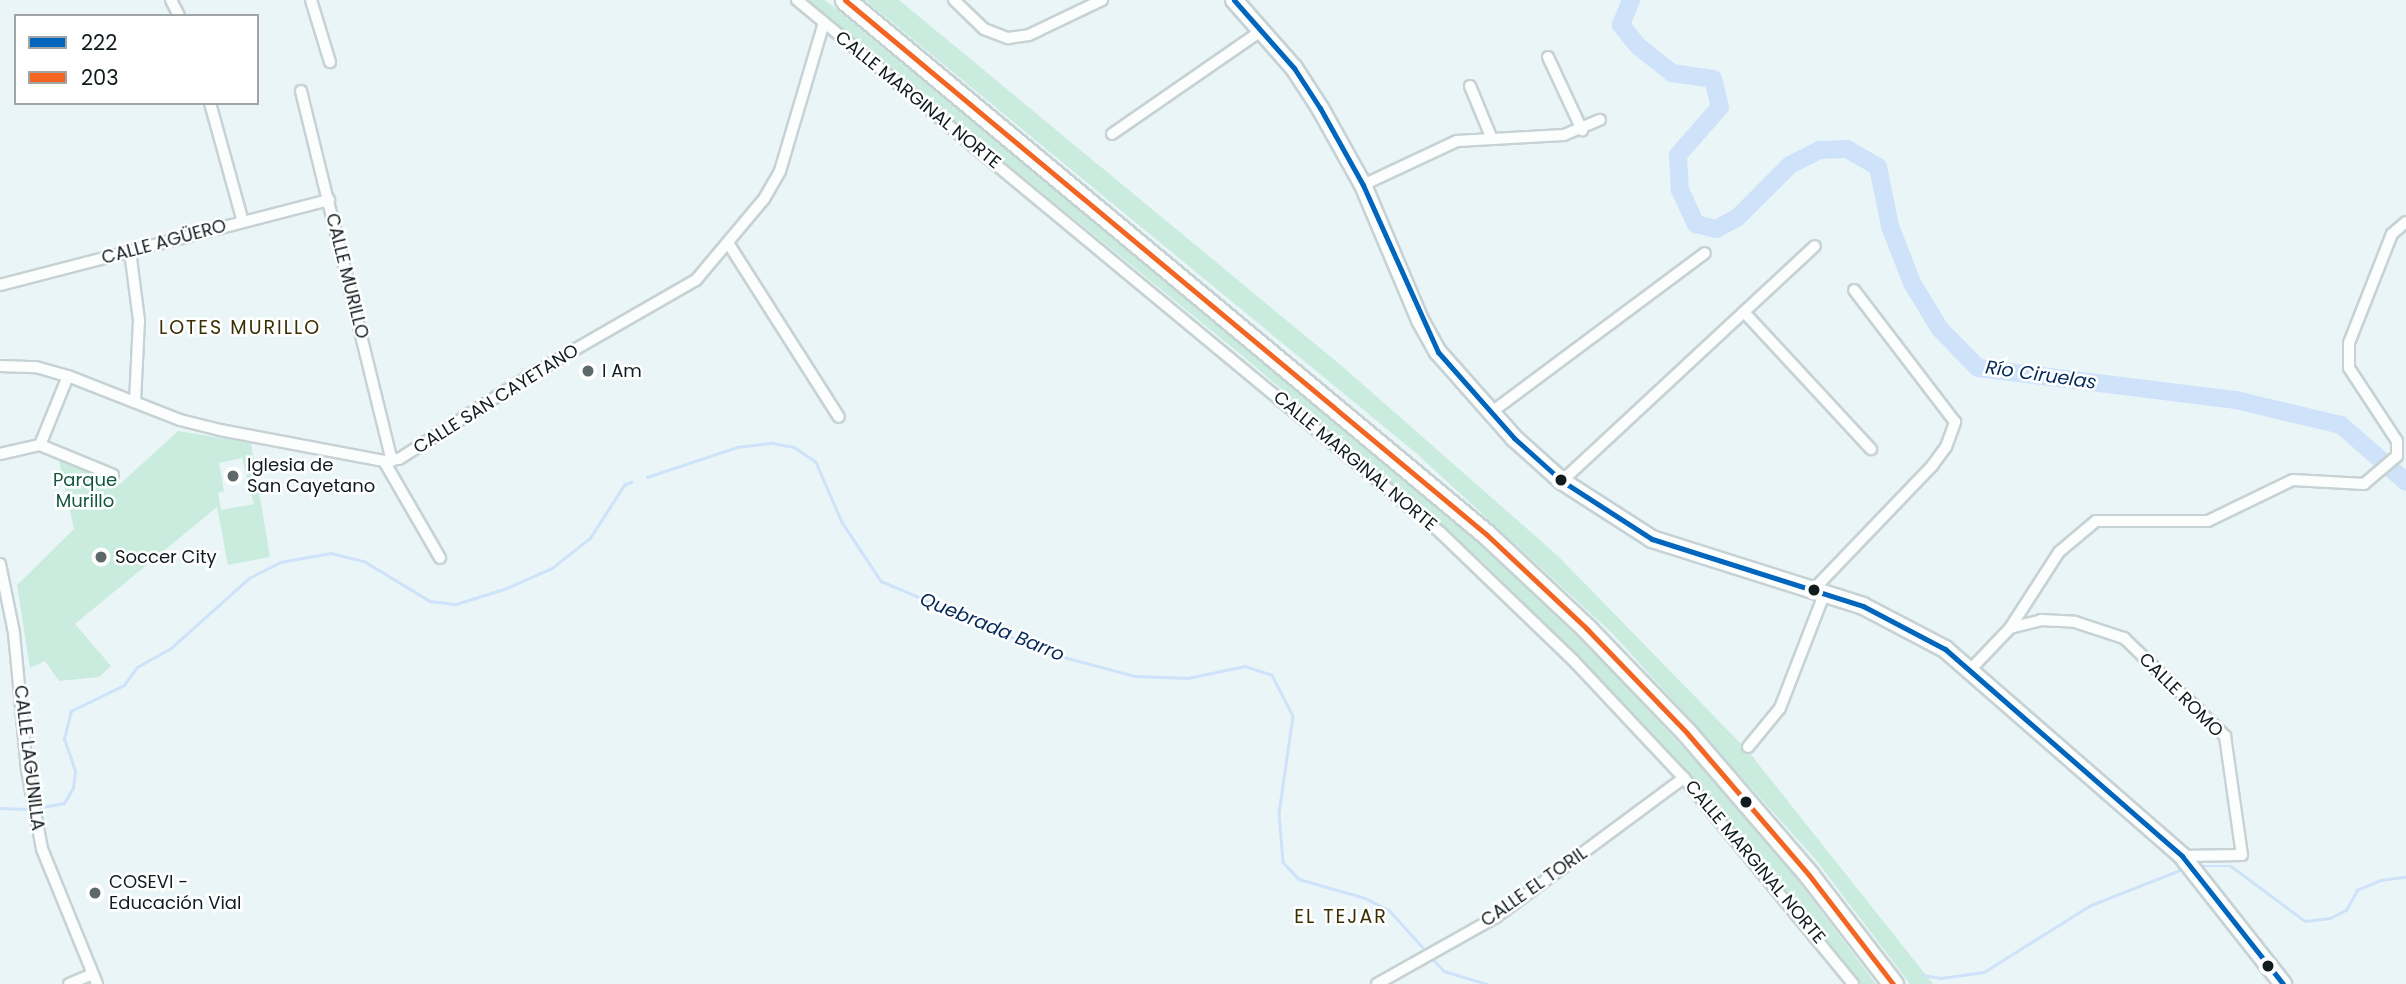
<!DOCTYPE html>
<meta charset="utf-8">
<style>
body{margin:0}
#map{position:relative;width:2406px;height:984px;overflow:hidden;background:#eaf5f7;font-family:Poppins,sans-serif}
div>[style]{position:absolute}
.green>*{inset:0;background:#c9ecdf}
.stream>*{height:2.5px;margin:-1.25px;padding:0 1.25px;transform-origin:1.25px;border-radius:1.25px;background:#cee2fa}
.river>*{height:18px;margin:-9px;padding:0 9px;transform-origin:9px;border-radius:9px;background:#cee2fa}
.roads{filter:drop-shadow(2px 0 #c6d2d4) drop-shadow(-2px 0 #c6d2d4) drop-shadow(0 2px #c6d2d4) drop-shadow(0 -2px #c6d2d4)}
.street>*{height:10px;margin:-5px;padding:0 5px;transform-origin:5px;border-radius:5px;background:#fcfefe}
.secondary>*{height:16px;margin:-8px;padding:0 8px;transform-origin:8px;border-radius:8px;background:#fcfefe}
.highway>*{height:19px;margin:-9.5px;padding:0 9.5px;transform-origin:9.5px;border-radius:9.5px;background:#fcfefe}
.bus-1>*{height:5px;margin:-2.5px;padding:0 2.5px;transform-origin:2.5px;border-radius:2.5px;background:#0065bd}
.bus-2>*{height:5px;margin:-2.5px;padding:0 2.5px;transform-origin:2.5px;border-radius:2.5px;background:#f26522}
.dots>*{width:19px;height:19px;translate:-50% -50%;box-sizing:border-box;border:4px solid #fff;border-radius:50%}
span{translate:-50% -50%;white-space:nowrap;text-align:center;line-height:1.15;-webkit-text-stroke:5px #fff;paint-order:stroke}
.street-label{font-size:18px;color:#101c1e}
.poi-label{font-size:18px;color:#101c1e}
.left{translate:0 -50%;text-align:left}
.park-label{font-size:18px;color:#11563e}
.neighbourhood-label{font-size:19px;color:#392f03;letter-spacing:2px}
.water-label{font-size:19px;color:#042a5b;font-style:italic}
.legend{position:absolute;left:14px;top:14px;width:245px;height:91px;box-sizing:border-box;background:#fff;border:2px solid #9fa4a5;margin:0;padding:9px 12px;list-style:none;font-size:21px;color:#101c1e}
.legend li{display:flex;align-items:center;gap:14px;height:35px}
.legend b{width:35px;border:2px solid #9fa4a5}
</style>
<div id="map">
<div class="green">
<div style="clip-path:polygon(806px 0,825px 0,1462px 526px,1599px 658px,1708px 774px,1783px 861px,1876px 984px,1858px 984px,1686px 773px,1585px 663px,1482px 561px,1245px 358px)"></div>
<div style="clip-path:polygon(865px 0,899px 0,1343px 367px,1558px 556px,1748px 751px,1933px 984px,1910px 984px,1816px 860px,1614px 635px,1416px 453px)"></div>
<div style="clip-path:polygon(evenodd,178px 431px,251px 443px,270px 557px,228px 565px,217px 507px,75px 624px,111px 666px,99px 677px,59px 681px,45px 661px,30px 668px,17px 585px,74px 529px,58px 456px,120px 484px,178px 431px,242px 458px,254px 504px,221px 510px,218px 493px,224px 491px,219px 463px,242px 458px)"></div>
</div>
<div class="stream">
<div style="left:647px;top:477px;width:95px;rotate:-18.4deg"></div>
<div style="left:737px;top:447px;width:35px;rotate:-7deg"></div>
<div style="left:772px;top:443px;width:22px;rotate:10deg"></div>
<div style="left:794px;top:447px;width:27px;rotate:34deg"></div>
<div style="left:816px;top:462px;width:65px;rotate:66.6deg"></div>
<div style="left:842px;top:522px;width:71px;rotate:56.5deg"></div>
<div style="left:881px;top:581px;width:183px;rotate:23.2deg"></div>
<div style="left:1049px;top:653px;width:89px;rotate:15deg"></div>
<div style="left:1135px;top:676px;width:53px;rotate:2.2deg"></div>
<div style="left:1188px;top:678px;width:58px;rotate:-11.9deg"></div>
<div style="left:1245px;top:666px;width:28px;rotate:18deg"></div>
<div style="left:1272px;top:675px;width:46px;rotate:62.9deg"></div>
<div style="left:1293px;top:716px;width:98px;rotate:98.2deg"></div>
<div style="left:1279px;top:813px;width:49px;rotate:85.3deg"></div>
<div style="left:1283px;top:862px;width:23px;rotate:47deg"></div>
<div style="left:1299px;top:879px;width:69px;rotate:16.1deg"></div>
<div style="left:1365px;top:898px;width:27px;rotate:27deg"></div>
<div style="left:1389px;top:910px;width:57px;rotate:47.9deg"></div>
<div style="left:0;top:808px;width:32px;rotate:2deg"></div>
<div style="left:38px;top:808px;width:26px;rotate:-11deg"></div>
<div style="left:64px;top:803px;width:17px;rotate:-59deg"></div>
<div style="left:73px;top:788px;width:17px;rotate:-83deg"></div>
<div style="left:75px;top:771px;width:34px;rotate:-109deg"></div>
<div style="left:64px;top:739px;width:29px;rotate:-76deg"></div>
<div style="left:71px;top:711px;width:59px;rotate:-26.1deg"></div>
<div style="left:124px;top:685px;width:22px;rotate:-54deg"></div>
<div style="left:137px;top:667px;width:38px;rotate:-29deg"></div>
<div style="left:170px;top:649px;width:106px;rotate:-41.9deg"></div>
<div style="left:249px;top:578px;width:35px;rotate:-27deg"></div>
<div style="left:280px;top:562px;width:52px;rotate:-10deg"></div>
<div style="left:331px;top:553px;width:34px;rotate:14deg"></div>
<div style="left:364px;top:561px;width:77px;rotate:31.2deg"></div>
<div style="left:430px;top:601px;width:26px;rotate:7deg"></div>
<div style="left:456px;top:604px;width:53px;rotate:-17.4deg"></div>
<div style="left:507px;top:588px;width:49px;rotate:-24deg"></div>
<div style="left:552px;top:568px;width:48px;rotate:-38.3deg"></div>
<div style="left:590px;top:538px;width:63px;rotate:-57.3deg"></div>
<div style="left:624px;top:485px;width:8px;rotate:-23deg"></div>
<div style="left:2199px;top:866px;width:32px"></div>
<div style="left:2231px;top:866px;width:92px;rotate:36.6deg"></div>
<div style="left:2305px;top:921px;width:25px;rotate:-7deg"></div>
<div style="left:2330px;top:918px;width:18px;rotate:-27deg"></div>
<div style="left:2346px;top:910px;width:23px;rotate:-61deg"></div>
<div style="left:2357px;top:890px;width:25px;rotate:-23deg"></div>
<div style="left:2380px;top:880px;width:26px;rotate:-7deg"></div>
<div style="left:1431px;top:957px;width:19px;rotate:47deg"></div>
<div style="left:1444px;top:971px;width:45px;rotate:16.8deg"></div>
<div style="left:1922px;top:975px;width:19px;rotate:9deg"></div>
<div style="left:1941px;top:978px;width:43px;rotate:-7.9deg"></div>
<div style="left:1984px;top:972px;width:126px;rotate:-32.1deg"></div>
<div style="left:2091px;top:905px;width:101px;rotate:-21.5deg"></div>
</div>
<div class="river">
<div style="left:1631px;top:0;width:27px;rotate:112deg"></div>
<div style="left:1621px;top:25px;width:27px;rotate:51deg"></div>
<div style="left:1638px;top:46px;width:43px;rotate:38.5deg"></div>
<div style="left:1672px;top:73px;width:41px;rotate:8.3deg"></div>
<div style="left:1713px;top:79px;width:29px;rotate:76deg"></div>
<div style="left:1720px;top:107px;width:64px;rotate:131.2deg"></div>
<div style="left:1678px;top:155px;width:35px;rotate:87deg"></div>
<div style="left:1680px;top:190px;width:38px;rotate:65deg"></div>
<div style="left:1696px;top:224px;width:21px;rotate:14deg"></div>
<div style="left:1716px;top:229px;width:24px;rotate:-28deg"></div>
<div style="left:1737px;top:218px;width:75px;rotate:-45deg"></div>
<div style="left:1790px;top:165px;width:34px;rotate:-27deg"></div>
<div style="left:1820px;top:150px;width:27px;rotate:-2deg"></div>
<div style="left:1847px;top:149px;width:36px;rotate:30deg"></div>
<div style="left:1878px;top:167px;width:60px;rotate:78.5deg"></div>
<div style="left:1890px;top:226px;width:61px;rotate:68.9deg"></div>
<div style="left:1912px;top:283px;width:54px;rotate:58.7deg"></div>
<div style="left:1940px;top:329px;width:54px;rotate:45.7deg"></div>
<div style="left:1978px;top:368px;width:260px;rotate:7.1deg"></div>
<div style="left:2236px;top:400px;width:108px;rotate:13.4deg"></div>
<div style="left:2341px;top:425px;width:86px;rotate:41.2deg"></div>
</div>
<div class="roads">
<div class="street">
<div style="left:171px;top:0;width:18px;rotate:63deg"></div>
<div style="left:311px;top:0;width:65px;rotate:73deg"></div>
<div style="left:797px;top:0;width:836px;rotate:39.61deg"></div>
<div style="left:1441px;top:533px;width:183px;rotate:43.9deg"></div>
<div style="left:1573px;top:660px;width:162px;rotate:46.8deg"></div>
<div style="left:1684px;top:778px;width:266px;rotate:50.6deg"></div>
<div style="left:954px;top:0;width:42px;rotate:44deg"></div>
<div style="left:984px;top:29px;width:26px;rotate:21deg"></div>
<div style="left:1008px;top:38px;width:21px;rotate:-8deg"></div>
<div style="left:1029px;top:35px;width:81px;rotate:-25.6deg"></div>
<div style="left:1548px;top:57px;width:81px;rotate:65deg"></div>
<div style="left:1470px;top:86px;width:57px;rotate:67.5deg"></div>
<div style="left:301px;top:91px;width:381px;rotate:76.2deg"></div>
<div style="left:210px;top:103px;width:123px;rotate:74.5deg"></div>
<div style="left:1112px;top:134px;width:183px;rotate:-34.7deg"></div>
<div style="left:1363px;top:185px;width:104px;rotate:-25.1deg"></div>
<div style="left:1457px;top:141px;width:107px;rotate:-3.2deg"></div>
<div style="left:1564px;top:135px;width:39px;rotate:-23deg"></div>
<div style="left:728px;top:243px;width:206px;rotate:57.5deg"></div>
<div style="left:130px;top:251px;width:70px;rotate:82.6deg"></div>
<div style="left:139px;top:320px;width:82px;rotate:92.8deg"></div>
<div style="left:0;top:285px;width:340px;rotate:-14.5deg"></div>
<div style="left:1744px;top:312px;width:187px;rotate:47.2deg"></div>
<div style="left:0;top:366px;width:36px;rotate:2deg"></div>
<div style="left:36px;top:367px;width:33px;rotate:16deg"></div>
<div style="left:68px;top:376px;width:120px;rotate:21.4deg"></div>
<div style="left:180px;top:420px;width:41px;rotate:14deg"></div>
<div style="left:220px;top:430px;width:167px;rotate:10.7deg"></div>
<div style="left:384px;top:461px;width:15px;rotate:-8deg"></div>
<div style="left:399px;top:459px;width:152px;rotate:-32.6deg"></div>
<div style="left:527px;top:377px;width:195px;rotate:-29.9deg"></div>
<div style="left:696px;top:280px;width:106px;rotate:-50deg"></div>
<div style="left:764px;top:199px;width:32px;rotate:-60deg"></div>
<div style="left:780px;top:171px;width:155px;rotate:-73.5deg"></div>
<div style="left:1489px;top:414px;width:269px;rotate:-36.7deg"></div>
<div style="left:40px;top:445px;width:74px;rotate:-67.9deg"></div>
<div style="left:0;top:454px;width:41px;rotate:-12.7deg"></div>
<div style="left:40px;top:445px;width:79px;rotate:22.3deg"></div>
<div style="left:384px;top:461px;width:112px;rotate:60deg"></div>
<div style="left:1562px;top:481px;width:345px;rotate:-42.9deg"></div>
<div style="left:0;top:564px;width:70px;rotate:78.5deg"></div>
<div style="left:14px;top:633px;width:138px;rotate:84.6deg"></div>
<div style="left:27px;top:770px;width:80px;rotate:79.2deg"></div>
<div style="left:42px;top:849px;width:146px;rotate:67.8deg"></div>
<div style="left:1813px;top:590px;width:172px;rotate:-46.2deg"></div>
<div style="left:1932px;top:466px;width:24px;rotate:-54deg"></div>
<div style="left:1946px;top:447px;width:27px;rotate:-70deg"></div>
<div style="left:1955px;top:422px;width:166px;rotate:-127.4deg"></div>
<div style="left:2010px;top:628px;width:32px;rotate:-14deg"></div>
<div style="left:2041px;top:620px;width:34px;rotate:3deg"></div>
<div style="left:2075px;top:622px;width:52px;rotate:18.1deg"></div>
<div style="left:2124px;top:638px;width:141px;rotate:44.1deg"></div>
<div style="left:2225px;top:736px;width:120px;rotate:81.9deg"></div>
<div style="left:2242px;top:855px;width:60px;rotate:179deg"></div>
<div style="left:1971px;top:669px;width:57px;rotate:-46.4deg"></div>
<div style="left:2010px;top:628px;width:90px;rotate:-57.2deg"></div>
<div style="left:2059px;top:552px;width:48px;rotate:-40deg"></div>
<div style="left:2096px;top:521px;width:112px"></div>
<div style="left:2208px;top:521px;width:94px;rotate:-25.8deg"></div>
<div style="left:2293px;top:480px;width:71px;rotate:3.2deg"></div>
<div style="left:2364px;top:484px;width:43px;rotate:-40.3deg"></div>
<div style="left:2397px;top:456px;width:15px;rotate:-90deg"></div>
<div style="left:2397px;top:441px;width:87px;rotate:-123.3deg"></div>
<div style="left:2349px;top:368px;width:25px;rotate:-90deg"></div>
<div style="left:2349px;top:343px;width:117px;rotate:-68.5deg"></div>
<div style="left:2392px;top:234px;width:18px;rotate:-41deg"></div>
<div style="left:1748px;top:747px;width:50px;rotate:-50.6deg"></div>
<div style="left:1780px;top:708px;width:124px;rotate:-68.8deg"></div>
<div style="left:69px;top:984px;width:26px;rotate:-23deg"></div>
<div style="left:1377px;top:984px;width:137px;rotate:-29.4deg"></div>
<div style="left:1496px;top:917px;width:234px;rotate:-36.5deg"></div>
</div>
<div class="secondary">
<div style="left:1234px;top:0;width:91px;rotate:48.6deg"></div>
<div style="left:1294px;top:68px;width:48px;rotate:57deg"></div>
<div style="left:1320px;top:108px;width:88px;rotate:60.8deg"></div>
<div style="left:1363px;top:185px;width:147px;rotate:67.1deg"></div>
<div style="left:1420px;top:320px;width:37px;rotate:61deg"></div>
<div style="left:1438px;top:352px;width:115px;rotate:48.5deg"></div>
<div style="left:1514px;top:438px;width:64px;rotate:41.9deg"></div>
<div style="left:1562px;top:481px;width:107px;rotate:32.8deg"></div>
<div style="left:1652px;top:539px;width:221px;rotate:17.6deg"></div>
<div style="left:1863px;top:606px;width:93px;rotate:27.7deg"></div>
<div style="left:1945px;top:649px;width:315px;rotate:41.1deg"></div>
<div style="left:2182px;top:856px;width:163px;rotate:51.7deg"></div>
</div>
<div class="highway">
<div style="left:845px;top:0;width:834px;rotate:39.8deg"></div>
<div style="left:1486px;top:534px;width:139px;rotate:43.2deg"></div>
<div style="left:1587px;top:629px;width:144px;rotate:46.1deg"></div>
<div style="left:1687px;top:733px;width:187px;rotate:49.3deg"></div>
<div style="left:1809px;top:875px;width:138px;rotate:52.4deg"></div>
</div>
</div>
<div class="bus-1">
<div style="left:1234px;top:0;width:91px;rotate:48.6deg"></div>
<div style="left:1294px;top:68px;width:48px;rotate:57deg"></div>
<div style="left:1320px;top:108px;width:88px;rotate:60.8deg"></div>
<div style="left:1363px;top:185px;width:183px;rotate:65.8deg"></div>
<div style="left:1438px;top:352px;width:115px;rotate:48.5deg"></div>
<div style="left:1514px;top:438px;width:64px;rotate:41.9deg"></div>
<div style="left:1562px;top:481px;width:107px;rotate:32.8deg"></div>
<div style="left:1652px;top:539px;width:221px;rotate:17.6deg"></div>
<div style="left:1863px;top:606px;width:93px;rotate:27.7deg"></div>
<div style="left:1945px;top:649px;width:315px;rotate:41.1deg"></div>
<div style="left:2182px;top:856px;width:163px;rotate:51.7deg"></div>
</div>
<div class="bus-2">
<div style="left:845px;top:0;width:834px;rotate:39.8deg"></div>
<div style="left:1486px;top:534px;width:139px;rotate:43.2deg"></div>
<div style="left:1587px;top:629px;width:144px;rotate:46.1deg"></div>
<div style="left:1687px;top:733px;width:187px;rotate:49.3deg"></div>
<div style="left:1809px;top:875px;width:138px;rotate:52.4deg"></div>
</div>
<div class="dots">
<div style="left:588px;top:371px;background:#5c686a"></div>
<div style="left:233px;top:476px;background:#5c686a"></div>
<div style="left:1561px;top:480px;background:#101c1e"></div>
<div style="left:101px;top:557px;background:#5c686a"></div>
<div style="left:1814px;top:590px;background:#101c1e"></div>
<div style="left:1746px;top:802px;background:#101c1e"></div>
<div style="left:95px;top:893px;background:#5c686a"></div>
<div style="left:2268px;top:966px;background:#101c1e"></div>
</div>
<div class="street-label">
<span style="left:918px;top:100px;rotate:39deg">CALLE MARGINAL NORTE</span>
<span style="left:164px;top:242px;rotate:-15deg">CALLE AGÜERO</span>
<span style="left:347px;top:276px;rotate:76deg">CALLE MURILLO</span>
<span style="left:496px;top:399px;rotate:-32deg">CALLE SAN CAYETANO</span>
<span style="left:1355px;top:461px;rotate:40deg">CALLE MARGINAL NORTE</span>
<span style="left:2181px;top:695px;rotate:45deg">CALLE ROMO</span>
<span style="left:29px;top:758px;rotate:83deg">CALLE LAGUNILLA</span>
<span style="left:1755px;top:862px;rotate:50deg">CALLE MARGINAL NORTE</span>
<span style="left:1534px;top:887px;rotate:-35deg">CALLE EL TORIL</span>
</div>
<div class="poi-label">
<span class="left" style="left:602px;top:371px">I Am</span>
<span class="left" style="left:247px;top:476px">Iglesia de<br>San Cayetano</span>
<span class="left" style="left:115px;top:557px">Soccer City</span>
<span class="left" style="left:109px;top:893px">COSEVI -<br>Educación Vial</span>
</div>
<div class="park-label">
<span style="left:85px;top:491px">Parque<br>Murillo</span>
</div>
<div class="neighbourhood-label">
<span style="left:240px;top:328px">LOTES MURILLO</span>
<span style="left:1341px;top:917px">EL TEJAR</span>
</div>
<div class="water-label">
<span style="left:2041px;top:375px;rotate:8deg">Río Ciruelas</span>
<span style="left:992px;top:627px;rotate:22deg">Quebrada Barro</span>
</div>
<ul class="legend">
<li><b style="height:9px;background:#0065bd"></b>222</li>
<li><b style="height:9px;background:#f26522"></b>203</li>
</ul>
</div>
